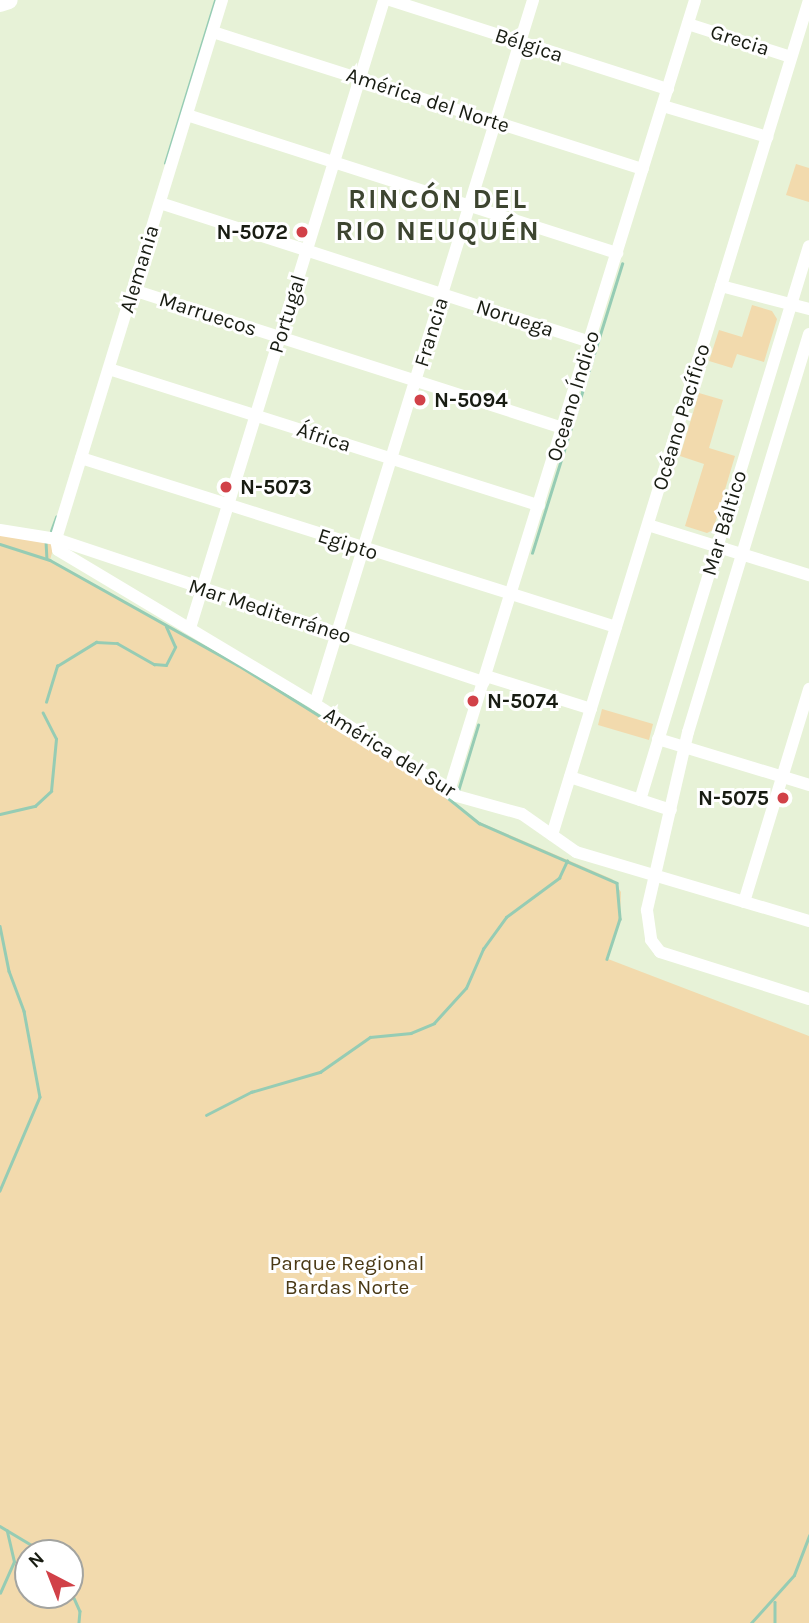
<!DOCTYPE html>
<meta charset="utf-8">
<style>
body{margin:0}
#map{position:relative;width:809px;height:1623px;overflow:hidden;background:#e7f2d7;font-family:Karla,sans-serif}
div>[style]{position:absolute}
.green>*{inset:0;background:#f2daad}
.stream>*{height:2.5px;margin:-1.25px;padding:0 1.25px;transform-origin:1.25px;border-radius:1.25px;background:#96ccb4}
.minor>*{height:12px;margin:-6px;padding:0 6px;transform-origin:6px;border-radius:6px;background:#fff}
.highway>*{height:18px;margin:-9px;padding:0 9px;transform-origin:9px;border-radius:9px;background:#fff}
.dots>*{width:19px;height:19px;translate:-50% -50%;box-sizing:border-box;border:4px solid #fff;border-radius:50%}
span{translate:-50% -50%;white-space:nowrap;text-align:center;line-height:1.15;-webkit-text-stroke:6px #fff;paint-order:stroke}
.street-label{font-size:21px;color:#181c12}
.poi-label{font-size:21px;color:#181c12;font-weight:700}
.right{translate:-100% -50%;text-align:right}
.left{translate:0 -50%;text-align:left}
.park-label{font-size:21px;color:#4a3915}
.district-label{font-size:28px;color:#3d4530;font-weight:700;letter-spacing:2px}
.north{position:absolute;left:14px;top:1539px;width:70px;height:70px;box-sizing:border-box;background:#fff;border:2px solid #a3a4a0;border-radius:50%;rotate:318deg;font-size:19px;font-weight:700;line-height:28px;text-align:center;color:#181c12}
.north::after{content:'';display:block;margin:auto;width:24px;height:32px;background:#d14148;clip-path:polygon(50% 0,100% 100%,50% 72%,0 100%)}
</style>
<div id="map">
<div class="green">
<div style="clip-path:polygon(796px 164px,809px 168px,809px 202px,786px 195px)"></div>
<div style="clip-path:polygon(752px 305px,772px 311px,777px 319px,764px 362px,737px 354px,732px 368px,709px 361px,719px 330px,742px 337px)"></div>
<div style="clip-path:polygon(699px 393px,723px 400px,709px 448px,735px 456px,713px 530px,707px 533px,685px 526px,704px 464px,680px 456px)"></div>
<div style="clip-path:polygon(evenodd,0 530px,56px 539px,50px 560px,238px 665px,422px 779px,470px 818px,612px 879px,621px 892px,620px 919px,608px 959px,809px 1036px,809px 1623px,0 1623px,0 530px,28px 1553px,70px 1553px,70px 1595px,28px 1595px,28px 1553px)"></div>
<div style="clip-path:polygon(602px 709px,653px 724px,649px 740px,598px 725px)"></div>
</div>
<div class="stream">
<div style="left:165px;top:163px;width:170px;rotate:-72.9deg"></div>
<div style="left:51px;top:531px;width:15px;rotate:-70deg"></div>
<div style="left:46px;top:541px;width:17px;rotate:87deg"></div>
<div style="left:0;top:544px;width:52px;rotate:17.7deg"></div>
<div style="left:50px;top:560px;width:215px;rotate:29.2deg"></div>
<div style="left:238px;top:665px;width:163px;rotate:31.9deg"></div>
<div style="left:532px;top:553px;width:303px;rotate:-72.7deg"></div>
<div style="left:46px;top:702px;width:38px;rotate:-73deg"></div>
<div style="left:57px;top:666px;width:46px;rotate:-31.6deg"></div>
<div style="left:96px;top:642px;width:21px;rotate:3deg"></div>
<div style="left:117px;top:643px;width:43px;rotate:29.6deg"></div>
<div style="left:154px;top:664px;width:12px;rotate:5deg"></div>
<div style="left:166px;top:665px;width:20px;rotate:-63deg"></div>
<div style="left:175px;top:647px;width:22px;rotate:-114deg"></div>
<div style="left:438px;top:790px;width:53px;rotate:38.8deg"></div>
<div style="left:479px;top:823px;width:150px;rotate:23.5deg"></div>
<div style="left:617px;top:883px;width:36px;rotate:85deg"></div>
<div style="left:620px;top:919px;width:42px;rotate:108deg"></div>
<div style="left:458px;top:791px;width:69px;rotate:-73.1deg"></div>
<div style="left:0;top:814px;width:36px;rotate:-13deg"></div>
<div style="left:35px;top:806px;width:22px;rotate:-43deg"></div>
<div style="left:51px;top:791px;width:52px;rotate:-84.5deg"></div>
<div style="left:56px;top:739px;width:29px;rotate:-117deg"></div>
<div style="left:0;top:926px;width:46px;rotate:78.7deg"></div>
<div style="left:9px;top:971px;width:43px;rotate:69.4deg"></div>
<div style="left:24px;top:1011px;width:87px;rotate:79.5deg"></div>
<div style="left:40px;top:1097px;width:102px;rotate:113.1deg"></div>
<div style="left:206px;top:1115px;width:51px;rotate:-27.1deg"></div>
<div style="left:251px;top:1092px;width:72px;rotate:-16.2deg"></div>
<div style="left:320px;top:1072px;width:61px;rotate:-35deg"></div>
<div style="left:370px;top:1037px;width:41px;rotate:-5.6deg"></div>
<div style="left:411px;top:1033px;width:25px;rotate:-23deg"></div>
<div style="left:434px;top:1023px;width:47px;rotate:-47.6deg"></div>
<div style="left:466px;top:988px;width:43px;rotate:-66.4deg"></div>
<div style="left:483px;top:949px;width:39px;rotate:-54deg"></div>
<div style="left:506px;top:917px;width:66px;rotate:-36.3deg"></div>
<div style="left:559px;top:878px;width:19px;rotate:-65deg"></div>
<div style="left:0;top:1526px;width:52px;rotate:31deg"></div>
<div style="left:70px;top:1589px;width:24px;rotate:66deg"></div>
<div style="left:80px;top:1611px;width:12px;rotate:95deg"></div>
<div style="left:0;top:1593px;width:34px;rotate:-66deg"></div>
<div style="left:14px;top:1562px;width:32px;rotate:-103deg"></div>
<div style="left:775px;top:1602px;width:21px;rotate:90deg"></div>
<div style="left:751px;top:1623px;width:64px;rotate:-48.1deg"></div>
<div style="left:794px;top:1575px;width:42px;rotate:-69deg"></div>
</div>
<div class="minor">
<div style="left:222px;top:0;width:564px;rotate:107.12deg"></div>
<div style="left:56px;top:539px;width:11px;rotate:80deg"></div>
<div style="left:58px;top:550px;width:300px;rotate:30.9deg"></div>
<div style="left:315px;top:704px;width:169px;rotate:32.9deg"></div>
<div style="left:457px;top:796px;width:67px;rotate:15.5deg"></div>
<div style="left:522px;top:814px;width:66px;rotate:35.1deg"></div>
<div style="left:576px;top:852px;width:243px;rotate:16.5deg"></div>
<div style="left:390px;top:0;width:292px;rotate:17.8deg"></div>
<div style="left:688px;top:24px;width:108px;rotate:17.8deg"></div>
<div style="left:213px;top:32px;width:451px;rotate:17.7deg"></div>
<div style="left:663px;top:106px;width:109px;rotate:16.6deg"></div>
<div style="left:187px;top:115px;width:452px;rotate:17.8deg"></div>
<div style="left:160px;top:203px;width:452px;rotate:17.9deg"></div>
<div style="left:721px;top:286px;width:91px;rotate:14.6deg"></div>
<div style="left:133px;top:290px;width:452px;rotate:17.8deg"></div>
<div style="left:809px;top:334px;width:416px;rotate:106.9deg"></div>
<div style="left:688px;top:732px;width:183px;rotate:103deg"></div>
<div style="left:647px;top:910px;width:30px;rotate:82deg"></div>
<div style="left:651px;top:940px;width:15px;rotate:53deg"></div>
<div style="left:660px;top:952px;width:156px;rotate:17.5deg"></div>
<div style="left:109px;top:369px;width:451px;rotate:17.6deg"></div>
<div style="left:81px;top:458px;width:561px;rotate:17.53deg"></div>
<div style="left:648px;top:525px;width:169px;rotate:17.3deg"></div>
<div style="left:0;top:530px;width:57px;rotate:9.1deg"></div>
<div style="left:56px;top:539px;width:451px;rotate:18.5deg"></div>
<div style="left:190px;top:628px;width:657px;rotate:-72.83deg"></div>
<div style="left:486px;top:676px;width:110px;rotate:17.4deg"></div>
<div style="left:315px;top:704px;width:737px;rotate:-72.79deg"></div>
<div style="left:658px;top:739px;width:158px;rotate:16.9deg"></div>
<div style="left:570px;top:777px;width:106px;rotate:18.1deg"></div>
<div style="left:449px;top:791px;width:828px;rotate:-72.72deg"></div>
<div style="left:640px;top:800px;width:579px;rotate:-73.04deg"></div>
<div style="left:552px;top:835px;width:874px;rotate:-72.89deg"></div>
<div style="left:744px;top:902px;width:223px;rotate:-73deg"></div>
</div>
<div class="highway">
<div style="left:0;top:3px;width:9px;rotate:-18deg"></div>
</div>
<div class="dots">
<div style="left:302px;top:232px;background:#d14148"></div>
<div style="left:420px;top:400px;background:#d14148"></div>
<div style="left:226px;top:487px;background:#d14148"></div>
<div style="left:473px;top:701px;background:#d14148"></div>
<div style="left:783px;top:798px;background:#d14148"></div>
</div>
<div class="street-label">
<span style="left:740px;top:40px;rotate:18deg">Grecia</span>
<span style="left:529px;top:45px;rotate:18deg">Bélgica</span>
<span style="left:428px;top:100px;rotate:18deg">América del Norte</span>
<span style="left:139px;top:269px;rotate:-73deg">Alemania</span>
<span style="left:208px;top:314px;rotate:18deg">Marruecos</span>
<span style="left:287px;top:314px;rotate:-73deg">Portugal</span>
<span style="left:515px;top:318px;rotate:18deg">Noruega</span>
<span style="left:431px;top:332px;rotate:-73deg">Francia</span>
<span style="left:573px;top:396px;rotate:-73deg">Oceano Índico</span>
<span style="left:681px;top:417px;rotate:-73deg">Océano Pacífico</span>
<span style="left:324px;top:437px;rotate:18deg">África</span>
<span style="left:724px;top:523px;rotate:-73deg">Mar Báltico</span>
<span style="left:348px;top:544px;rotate:18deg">Egipto</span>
<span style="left:270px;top:611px;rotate:18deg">Mar Mediterráneo</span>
<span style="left:390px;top:752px;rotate:32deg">América del Sur</span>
</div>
<div class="poi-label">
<span class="right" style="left:288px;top:232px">N-5072</span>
<span class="left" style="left:434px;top:400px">N-5094</span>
<span class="left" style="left:240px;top:487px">N-5073</span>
<span class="left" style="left:487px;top:701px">N-5074</span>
<span class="right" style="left:769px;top:798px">N-5075</span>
</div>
<div class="park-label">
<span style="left:347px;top:1275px">Parque Regional<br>Bardas Norte</span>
</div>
<div class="district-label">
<span style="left:438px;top:215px">RINCÓN DEL<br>RIO NEUQUÉN</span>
</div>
<div class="north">N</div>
</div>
